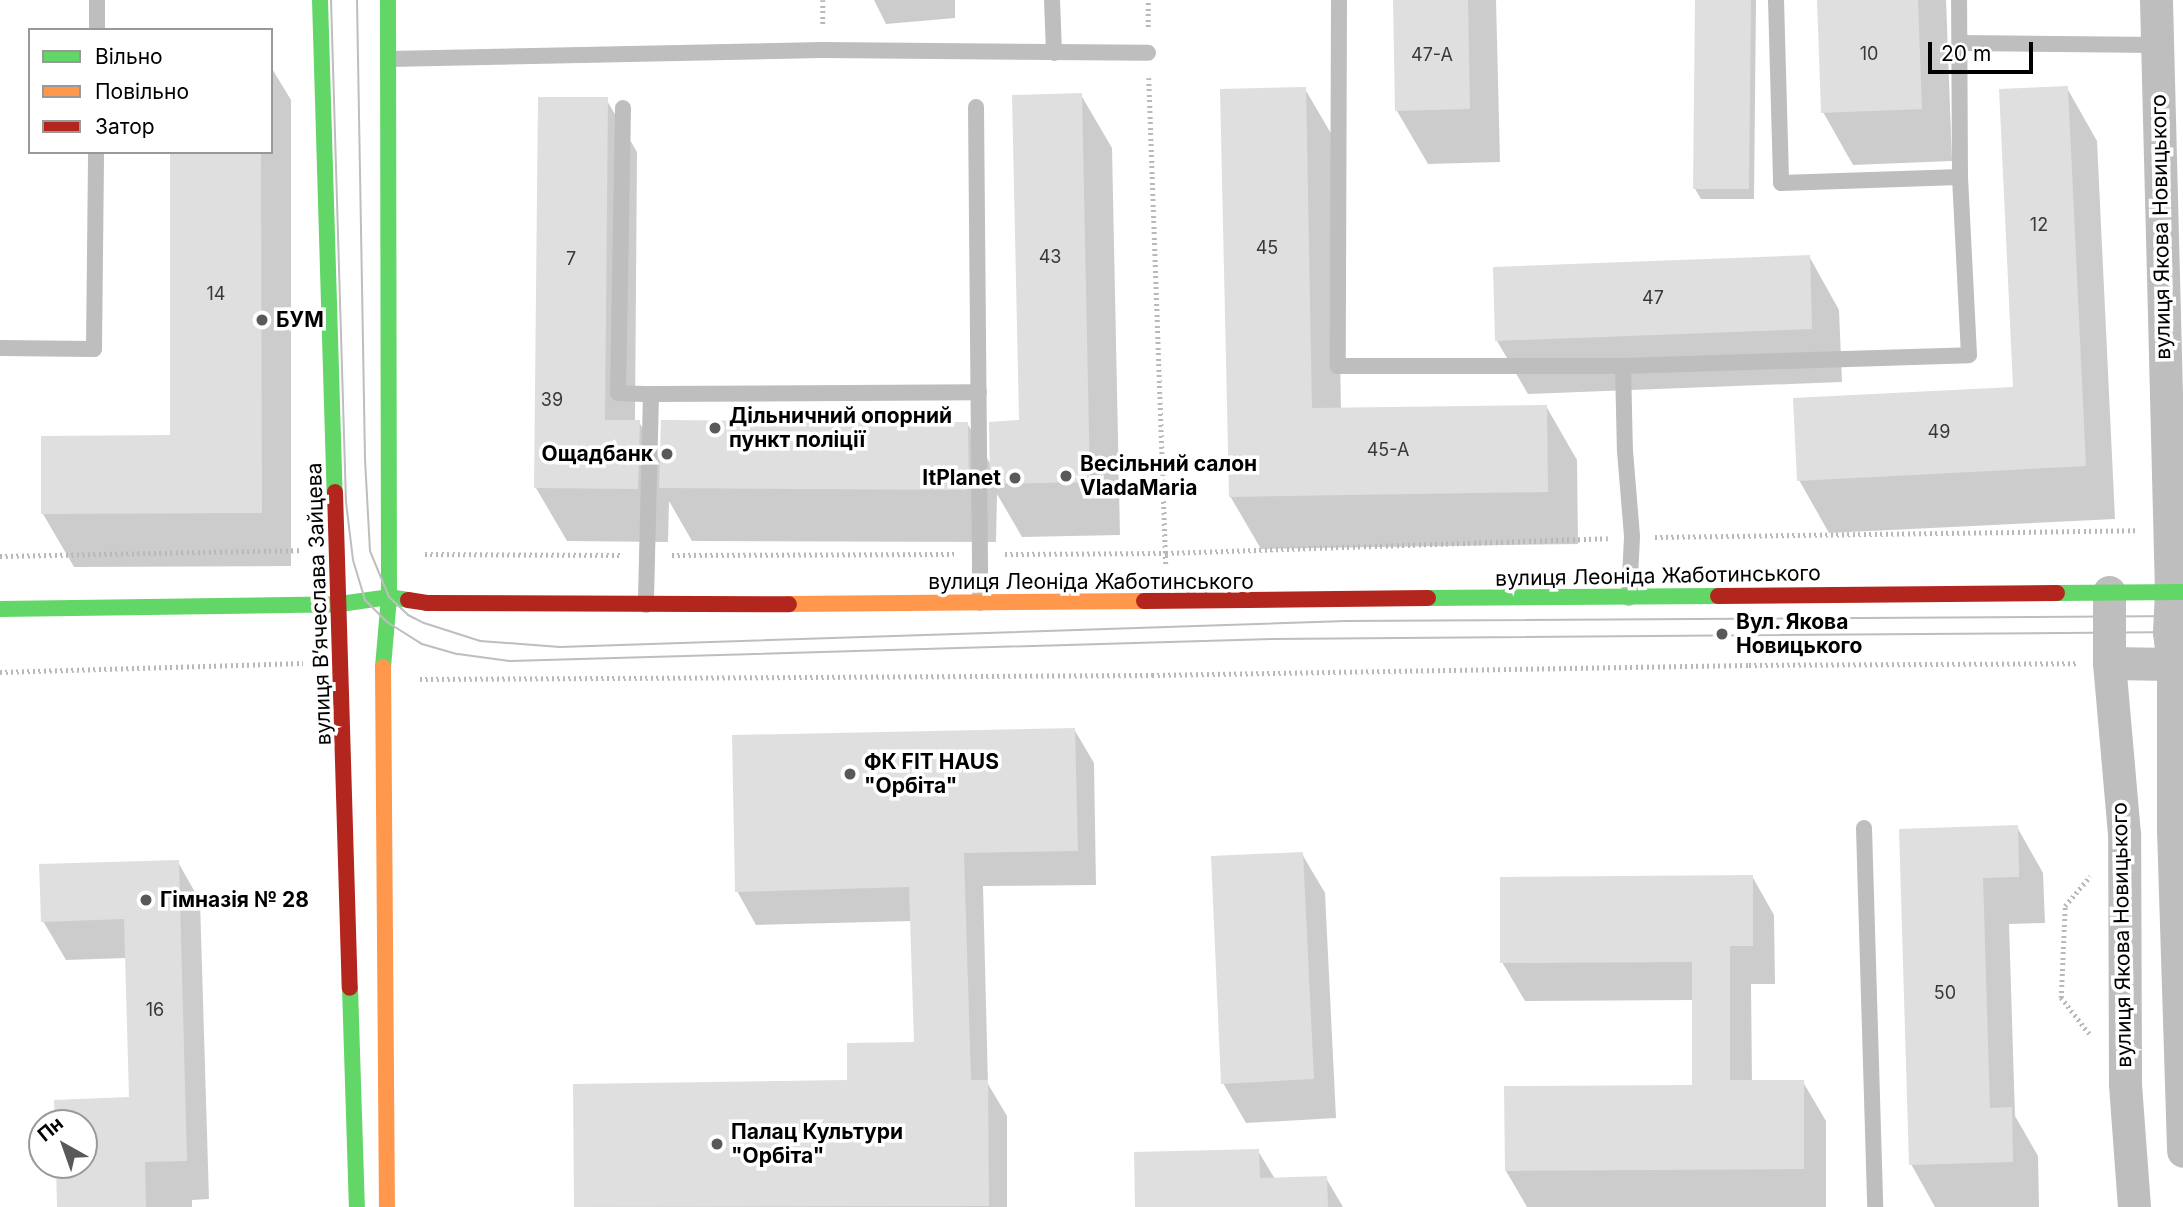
<!DOCTYPE html>
<meta charset="utf-8">
<style>
body{margin:0}
#map{position:relative;width:2183px;height:1207px;overflow:hidden;background:#fff;font-family:Inter,sans-serif}
div>[style]{position:absolute}
.shadow>*{inset:0;background:#0003}
.building>*{inset:0;background:#dfdfdf}
.path>*{height:4.5px;margin-top:-2.25px;transform-origin:0;background:repeating-linear-gradient(90deg,#b9b9b9 0 2px,transparent 0 5.5px)}
.lane>*{height:16px;margin:-8px;padding:0 8px;transform-origin:8px;border-radius:8px;background:#bebebe}
.street>*{height:33px;margin:-16.5px;padding:0 16.5px;transform-origin:16.5px;border-radius:16.5px;background:#bebebe}
.fast>*{height:16px;margin:-8px;padding:0 8px;transform-origin:8px;border-radius:8px;background:#63d668}
.slow>*{height:16px;margin:-8px;padding:0 8px;transform-origin:8px;border-radius:8px;background:#ff974d}
.jam>*{height:16px;margin:-8px;padding:0 8px;transform-origin:8px;border-radius:8px;background:#b3261e}
.tram>*{height:2px;margin:-1px;padding:0 1px;transform-origin:1px;border-radius:1px;background:#bebebe}
.dots>*{width:19px;height:19px;translate:-50% -50%;box-sizing:border-box;border:4px solid #fff;border-radius:50%}
span{translate:-50% -50%;white-space:nowrap;text-align:center;line-height:1.15;-webkit-text-stroke:7px #fff;paint-order:stroke}
.number-label{font-size:18px;color:#383838}
.number-label span{-webkit-text-stroke-width:0}
.street-label{font-size:21px;color:#000}
.poi-label{font-size:21px;color:#000;font-weight:700}
.left{translate:0 -50%;text-align:left}
.right{translate:-100% -50%;text-align:right}
.legend{position:absolute;left:28px;top:28px;width:245px;height:126px;box-sizing:border-box;background:#fff;border:2px solid #999;margin:0;padding:9px 12px;list-style:none;font-size:21px;color:#000}
.legend li{display:flex;align-items:center;gap:14px;height:35px}
.legend b{width:35px;border:2px solid #999}
.north{position:absolute;left:28px;top:1109px;width:70px;height:70px;box-sizing:border-box;background:#fff;border:2px solid #999;border-radius:50%;rotate:320deg;font-size:19px;font-weight:700;line-height:28px;text-align:center;color:#000}
.north::after{content:'';display:block;margin:auto;width:24px;height:32px;background:#595959;clip-path:polygon(50% 0,100% 100%,50% 72%,0 100%)}
.scale{position:absolute;left:1928px;top:42px;width:105px;height:32px;box-sizing:border-box;border:4px solid #000;border-top:0;padding-left:9px;font-size:21px;line-height:24px;white-space:nowrap;color:#000;-webkit-text-stroke:5px #fff;paint-order:stroke}
</style>
<div id="map">
<div class="shadow">
<div style="clip-path:polygon(874px 0,955px 0,955px 18px,886px 24px)"></div>
<div style="clip-path:polygon(1394px 0,1496px 0,1500px 162px,1428px 164px,1397px 111px)"></div>
<div style="clip-path:polygon(1697px 0,1756px 0,1754px 199px,1701px 199px,1695px 189px)"></div>
<div style="clip-path:polygon(1819px 0,1946px 0,1952px 161px,1853px 165px,1823px 112px)"></div>
<div style="clip-path:polygon(271px 67px,291px 100px,291px 566px,74px 567px,43px 514px,172px 437px,172px 152px,271px 152px)"></div>
<div style="clip-path:polygon(2067px 88px,2097px 141px,2115px 519px,1829px 533px,1799px 480px,2014px 389px)"></div>
<div style="clip-path:polygon(1305px 89px,1336px 142px,1341px 409px,1546px 406px,1577px 460px,1578px 544px,1261px 549px,1230px 496px)"></div>
<div style="clip-path:polygon(1081px 95px,1112px 148px,1120px 535px,1022px 537px,997px 494px,996px 542px,692px 541px,669px 501px,668px 542px,567px 541px,536px 488px,606px 99px,637px 152px,635px 422px,639px 422px,662px 461px,967px 423px,991px 465px,1020px 421px)"></div>
<div style="clip-path:polygon(1809px 256px,1839px 310px,1842px 382px,1528px 394px,1497px 341px,1495px 268px)"></div>
<div style="clip-path:polygon(1074px 729px,1094px 763px,1096px 885px,983px 886px,988px 1084px,1007px 1116px,1007px 1207px,576px 1207px,575px 1085px,849px 1082px,915px 1043px,912px 921px,756px 925px,737px 891px)"></div>
<div style="clip-path:polygon(2017px 827px,2043px 873px,2045px 923px,2009px 924px,2015px 1116px,2038px 1156px,2039px 1207px,1935px 1207px,1911px 1164px,1901px 830px)"></div>
<div style="clip-path:polygon(1302px 854px,1325px 893px,1336px 1118px,1246px 1123px,1223px 1083px)"></div>
<div style="clip-path:polygon(178px 862px,200px 901px,209px 1199px,192px 1200px,192px 1207px,59px 1207px,57px 1165px,84px 1165px,84px 1123px,56px 1123px,131px 1099px,127px 958px,66px 960px,43px 921px)"></div>
<div style="clip-path:polygon(1752px 876px,1774px 915px,1775px 984px,1751px 984px,1752px 1082px,1803px 1082px,1826px 1121px,1826px 1207px,1527px 1207px,1506px 1171px,1694px 1087px,1694px 1000px,1525px 1001px,1502px 962px)"></div>
<div style="clip-path:polygon(1258px 1151px,1275px 1179px,1326px 1178px,1343px 1207px,1137px 1207px)"></div>
</div>
<div class="building">
<div style="clip-path:polygon(1393px 0,1468px 0,1470px 109px,1395px 111px)"></div>
<div style="clip-path:polygon(1695px 0,1751px 0,1749px 189px,1693px 189px)"></div>
<div style="clip-path:polygon(1817px 0,1918px 0,1922px 109px,1821px 113px)"></div>
<div style="clip-path:polygon(2068px 86px,2086px 466px,1797px 481px,1793px 398px,2013px 387px,1999px 89px)"></div>
<div style="clip-path:polygon(1306px 87px,1312px 408px,1547px 405px,1548px 492px,1229px 497px,1220px 89px)"></div>
<div style="clip-path:polygon(1082px 93px,1090px 482px,990px 484px,989px 422px,1019px 420px,1012px 95px)"></div>
<div style="clip-path:polygon(538px 97px,608px 97px,605px 420px,640px 420px,638px 489px,534px 488px)"></div>
<div style="clip-path:polygon(170px 152px,261px 152px,262px 513px,41px 514px,41px 436px,170px 435px)"></div>
<div style="clip-path:polygon(1810px 255px,1812px 329px,1495px 341px,1493px 267px)"></div>
<div style="clip-path:polygon(661px 420px,968px 422px,969px 485px,966px 490px,659px 488px)"></div>
<div style="clip-path:polygon(1075px 728px,1078px 851px,964px 853px,971px 1080px,988px 1080px,989px 1206px,574px 1207px,573px 1084px,847px 1080px,847px 1043px,914px 1042px,909px 887px,735px 892px,732px 735px)"></div>
<div style="clip-path:polygon(2018px 825px,2019px 877px,1983px 878px,1990px 1108px,2012px 1107px,2013px 1162px,1909px 1165px,1899px 829px)"></div>
<div style="clip-path:polygon(1303px 852px,1314px 1079px,1221px 1084px,1211px 856px)"></div>
<div style="clip-path:polygon(179px 860px,187px 1161px,145px 1162px,146px 1207px,57px 1207px,56px 1165px,84px 1165px,84px 1123px,55px 1123px,54px 1100px,129px 1097px,124px 919px,41px 922px,39px 864px)"></div>
<div style="clip-path:polygon(1753px 875px,1753px 946px,1730px 946px,1730px 1080px,1804px 1080px,1804px 1169px,1505px 1171px,1504px 1086px,1692px 1085px,1692px 962px,1500px 963px,1500px 877px)"></div>
<div style="clip-path:polygon(1259px 1149px,1260px 1178px,1327px 1176px,1328px 1207px,1135px 1207px,1134px 1152px)"></div>
</div>
<div class="path">
<div style="left:823px;top:0;width:27px;rotate:90deg"></div>
<div style="left:1148px;top:27px;width:27px;rotate:-90deg"></div>
<div style="left:1149px;top:78px;width:488px;rotate:88deg"></div>
<div style="left:1655px;top:537px;width:482px;rotate:-0.8deg"></div>
<div style="left:425px;top:554px;width:196px;rotate:0.3deg"></div>
<div style="left:1005px;top:554px;width:161px;rotate:-0.4deg"></div>
<div style="left:1166px;top:553px;width:442px;rotate:-1.9deg"></div>
<div style="left:672px;top:555px;width:282px;rotate:-0.2deg"></div>
<div style="left:0;top:556px;width:300px;rotate:-1.1deg"></div>
<div style="left:0;top:672px;width:303px;rotate:-1.7deg"></div>
<div style="left:420px;top:679px;width:732px;rotate:-0.31deg"></div>
<div style="left:1152px;top:675px;width:597px;rotate:-0.96deg"></div>
<div style="left:1749px;top:665px;width:328px;rotate:-0.3deg"></div>
<div style="left:2089px;top:1034px;width:46px;rotate:-127.9deg"></div>
<div style="left:2061px;top:998px;width:92px;rotate:-87.5deg"></div>
<div style="left:2065px;top:906px;width:39px;rotate:-50deg"></div>
</div>
<div class="lane">
<div style="left:1052px;top:0;width:53px;rotate:87.8deg"></div>
<div style="left:1339px;top:0;width:366px;rotate:90.2deg"></div>
<div style="left:1338px;top:366px;width:285px"></div>
<div style="left:1623px;top:366px;width:85px;rotate:88.7deg"></div>
<div style="left:1625px;top:451px;width:86px;rotate:85.3deg"></div>
<div style="left:1632px;top:537px;width:61px;rotate:92.8deg"></div>
<div style="left:1776px;top:0;width:183px;rotate:88.4deg"></div>
<div style="left:1781px;top:183px;width:179px;rotate:-1.9deg"></div>
<div style="left:97px;top:30px;width:30px;rotate:-90deg"></div>
<div style="left:1960px;top:43px;width:197px;rotate:0.6deg"></div>
<div style="left:389px;top:59px;width:434px;rotate:-1.2deg"></div>
<div style="left:823px;top:50px;width:325px;rotate:0.5deg"></div>
<div style="left:976px;top:107px;width:496px;rotate:89.5deg"></div>
<div style="left:623px;top:108px;width:285px;rotate:91deg"></div>
<div style="left:618px;top:393px;width:33px;rotate:2deg"></div>
<div style="left:651px;top:394px;width:211px;rotate:91.4deg"></div>
<div style="left:0;top:348px;width:94px;rotate:0.6deg"></div>
<div style="left:94px;top:349px;width:197px;rotate:-89.4deg"></div>
<div style="left:1623px;top:366px;width:346px;rotate:-1.8deg"></div>
<div style="left:1969px;top:355px;width:178px;rotate:-92.9deg"></div>
<div style="left:1960px;top:177px;width:177px;rotate:-90.3deg"></div>
<div style="left:651px;top:394px;width:328px;rotate:-0.3deg"></div>
<div style="left:1864px;top:828px;width:379px;rotate:88.3deg"></div>
</div>
<div class="street">
<div style="left:2156px;top:0;width:592px;rotate:88.55deg"></div>
<div style="left:2171px;top:592px;width:40px;rotate:92.9deg"></div>
<div style="left:2169px;top:632px;width:32px;rotate:83deg"></div>
<div style="left:2109px;top:592px;width:71px;rotate:90deg"></div>
<div style="left:2134px;top:1207px;width:124px;rotate:-94.2deg"></div>
<div style="left:2125px;top:1083px;width:249px;rotate:-90.2deg"></div>
<div style="left:2124px;top:834px;width:172px;rotate:-95deg"></div>
<div style="left:2109px;top:663px;width:64px;rotate:0.9deg"></div>
<div style="left:2173px;top:664px;width:165px;rotate:90deg"></div>
<div style="left:2173px;top:829px;width:322px;rotate:88.2deg"></div>
</div>
<div class="fast">
<div style="left:320px;top:0;width:492px;rotate:88.3deg"></div>
<div style="left:2057px;top:593px;width:126px;rotate:-0.5deg"></div>
<div style="left:1428px;top:598px;width:290px;rotate:-0.4deg"></div>
<div style="left:0;top:609px;width:340px;rotate:-0.8deg"></div>
<div style="left:340px;top:604px;width:49px;rotate:-8.1deg"></div>
<div style="left:389px;top:597px;width:19px;rotate:9deg"></div>
<div style="left:383px;top:667px;width:70px;rotate:-85.1deg"></div>
<div style="left:389px;top:597px;width:597px;rotate:-90.1deg"></div>
<div style="left:350px;top:988px;width:219px;rotate:88.2deg"></div>
</div>
<div class="slow">
<div style="left:789px;top:604px;width:355px;rotate:-0.5deg"></div>
<div style="left:383px;top:667px;width:540px;rotate:89.58deg"></div>
</div>
<div class="jam">
<div style="left:335px;top:492px;width:496px;rotate:88.3deg"></div>
<div style="left:1718px;top:596px;width:339px;rotate:-0.5deg"></div>
<div style="left:408px;top:600px;width:19px;rotate:9deg"></div>
<div style="left:427px;top:603px;width:362px;rotate:0.2deg"></div>
<div style="left:1144px;top:601px;width:284px;rotate:-0.6deg"></div>
</div>
<div class="tram">
<div style="left:331px;top:0;width:502px;rotate:88.29deg"></div>
<div style="left:346px;top:502px;width:58px;rotate:83.1deg"></div>
<div style="left:353px;top:560px;width:42px;rotate:73.3deg"></div>
<div style="left:365px;top:600px;width:31px;rotate:45deg"></div>
<div style="left:387px;top:622px;width:41px;rotate:32.2deg"></div>
<div style="left:422px;top:644px;width:37px;rotate:16deg"></div>
<div style="left:458px;top:654px;width:52px;rotate:7.7deg"></div>
<div style="left:510px;top:661px;width:762px;rotate:-1.65deg"></div>
<div style="left:1272px;top:639px;width:911px;rotate:-0.44deg"></div>
<div style="left:357px;top:0;width:459px;rotate:89deg"></div>
<div style="left:365px;top:459px;width:92px;rotate:86.9deg"></div>
<div style="left:370px;top:551px;width:50px;rotate:67.6deg"></div>
<div style="left:389px;top:597px;width:26px;rotate:43deg"></div>
<div style="left:408px;top:615px;width:18px;rotate:27deg"></div>
<div style="left:424px;top:623px;width:59px;rotate:17.8deg"></div>
<div style="left:480px;top:641px;width:80px;rotate:4.3deg"></div>
<div style="left:560px;top:647px;width:786px;rotate:-1.89deg"></div>
<div style="left:1346px;top:621px;width:837px;rotate:-0.34deg"></div>
</div>
<div class="dots">
<div style="left:262px;top:320px;background:#595959"></div>
<div style="left:715px;top:428px;background:#595959"></div>
<div style="left:667px;top:454px;background:#595959"></div>
<div style="left:1066px;top:476px;background:#595959"></div>
<div style="left:1015px;top:478px;background:#595959"></div>
<div style="left:1722px;top:634px;background:#595959"></div>
<div style="left:850px;top:774px;background:#595959"></div>
<div style="left:146px;top:900px;background:#595959"></div>
<div style="left:717px;top:1144px;background:#595959"></div>
</div>
<div class="number-label">
<span style="left:1869px;top:54px">10</span>
<span style="left:1432px;top:55px">47-А</span>
<span style="left:2039px;top:225px">12</span>
<span style="left:1267px;top:248px">45</span>
<span style="left:1050px;top:257px">43</span>
<span style="left:571px;top:259px">7</span>
<span style="left:216px;top:294px">14</span>
<span style="left:1653px;top:298px">47</span>
<span style="left:552px;top:400px">39</span>
<span style="left:1939px;top:432px">49</span>
<span style="left:1388px;top:450px">45-А</span>
<span style="left:1945px;top:993px">50</span>
<span style="left:155px;top:1010px">16</span>
</div>
<div class="street-label">
<span style="left:2161px;top:227px;rotate:-91deg">вулиця Якова Новицького</span>
<span style="left:1658px;top:576px;rotate:-1deg">вулиця Леоніда Жаботинського</span>
<span style="left:1091px;top:582px">вулиця Леоніда Жаботинського</span>
<span style="left:319px;top:604px;rotate:-92deg">вулиця Вʼячеслава Зайцева</span>
<span style="left:2122px;top:935px;rotate:-91deg">вулиця Якова Новицького</span>
</div>
<div class="poi-label">
<span class="left" style="left:276px;top:320px">БУМ</span>
<span class="left" style="left:729px;top:428px">Дільничний опорний<br>пункт поліції</span>
<span class="right" style="left:653px;top:454px">Ощадбанк</span>
<span class="left" style="left:1080px;top:476px">Весільний салон<br>VladaMaria</span>
<span class="right" style="left:1001px;top:478px">ItPlanet</span>
<span class="left" style="left:1736px;top:634px">Вул. Якова<br>Новицького</span>
<span class="left" style="left:864px;top:774px">ФК FIT HAUS<br>"Орбіта"</span>
<span class="left" style="left:160px;top:900px">Гімназія № 28</span>
<span class="left" style="left:731px;top:1144px">Палац Культури<br>"Орбіта"</span>
</div>
<ul class="legend">
<li><b style="height:9px;background:#63d668"></b>Вільно</li>
<li><b style="height:9px;background:#ff974d"></b>Повільно</li>
<li><b style="height:9px;background:#b3261e"></b>Затор</li>
</ul>
<div class="north">Пн</div>
<div class="scale">20 m</div>
</div>
